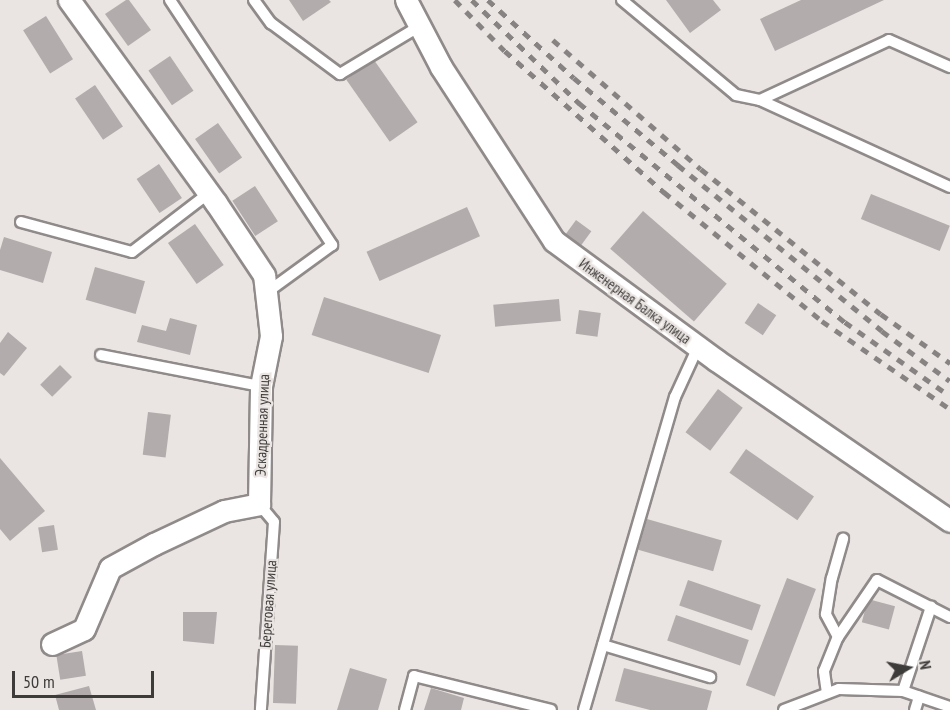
<!DOCTYPE html>
<meta charset="utf-8">
<style>
body{margin:0}
#map{position:relative;width:950px;height:710px;overflow:hidden;background:#eae5e3;font-family:"PT Sans Narrow",sans-serif}
div>[style]{position:absolute}
[style*='--x']{left:calc(var(--x)*1px);top:calc(var(--y)*1px);width:calc(var(--w)*1px);rotate:calc(var(--a)*1deg)}
.building>*{inset:0;background:#b2adac;transform-origin:0 0}
.roads{filter:drop-shadow(2px 0 #908b8a) drop-shadow(-2px 0 #908b8a) drop-shadow(0 2px #908b8a) drop-shadow(0 -2px #908b8a)}
.lane>*{height:10px;margin:-5px;padding:0 5px;transform-origin:5px;border-radius:5px;background:#fff}
.street>*{height:21px;margin:-10.5px;padding:0 10.5px;transform-origin:10.5px;border-radius:10.5px;background:#fff}
.rail>*{height:4.5px;margin-top:-2.25px;transform-origin:0;background:repeating-linear-gradient(90deg,#878382 0 8px,transparent 0 16px)}
span{translate:-50% -50%;white-space:nowrap;text-align:center;line-height:1.15;-webkit-text-stroke:4.5px #eae5e3;paint-order:stroke}
.street-label{font-size:15px;color:#3e3c3b}
.north{position:absolute;left:878px;top:638px;width:60px;height:60px;-webkit-text-stroke:4px #eae5e3;paint-order:stroke;rotate:80deg;font-size:16px;font-weight:700;line-height:24px;text-align:center;color:#3e3c3b}
.north::after{content:'';display:block;margin:auto;width:21px;height:27px;background:#3e3c3b;clip-path:polygon(50% 0,100% 100%,50% 72%,0 100%)}
.scale{position:absolute;left:12px;top:671px;width:142px;height:27px;box-sizing:border-box;border:3px solid #3e3c3b;border-top:0;padding-left:8px;font-size:18px;line-height:21px;white-space:nowrap;color:#3e3c3b;-webkit-text-stroke:4px #eae5e3;paint-order:stroke}
</style>
<div id="map">
<div class="building">
<div style="clip-path:polygon(126px 0,129px 0,151px 30px,128px 46px,105px 14px)"></div>
<div style="clip-path:polygon(289px 0,329px 0,331px 2px,303px 21px)"></div>
<div style="clip-path:polygon(666px 0,713px 0,721px 10px,690px 33px)"></div>
<div style="clip-path:polygon(801px 0,884px 0,775px 51px,760px 19px)"></div>
<div style="left:46px;top:16px;width:51px;height:27px;rotate:58deg"></div>
<div style="left:170px;top:56px;width:42px;height:26px;rotate:56deg"></div>
<div style="left:374px;top:60px;width:76px;height:34px;rotate:55deg"></div>
<div style="left:95px;top:85px;width:50px;height:24px;rotate:56deg"></div>
<div style="left:218px;top:123px;width:42px;height:28px;rotate:55deg"></div>
<div style="left:159px;top:164px;width:41px;height:27px;rotate:56deg"></div>
<div style="left:255px;top:186px;width:42px;height:27px;rotate:57deg"></div>
<div style="left:871px;top:194px;width:85px;height:27px;rotate:22deg"></div>
<div style="left:467px;top:207px;width:32px;height:110px;rotate:66deg"></div>
<div style="left:643px;top:211px;width:111px;height:50px;rotate:41deg"></div>
<div style="left:576px;top:220px;width:19px;height:18px;rotate:36deg"></div>
<div style="left:195px;top:224px;width:50px;height:33px;rotate:55deg"></div>
<div style="clip-path:polygon(4px 237px,52px 252px,43px 283px,0 270px,0 250px)"></div>
<div style="left:95px;top:267px;width:52px;height:34px;rotate:16deg"></div>
<div style="left:324px;top:297px;width:123px;height:40px;rotate:18deg"></div>
<div style="left:559px;top:299px;width:22px;height:66px;rotate:85deg"></div>
<div style="left:758px;top:303px;width:22px;height:24px;rotate:34deg"></div>
<div style="left:579px;top:310px;width:22px;height:24px;rotate:8deg"></div>
<div style="clip-path:polygon(170px 318px,197px 325px,190px 355px,137px 342px,142px 325px,166px 331px)"></div>
<div style="clip-path:polygon(8px 332px,27px 348px,4px 376px,0 373px,0 343px)"></div>
<div style="left:60px;top:365px;width:17px;height:28px;rotate:45deg"></div>
<div style="left:718px;top:389px;width:31px;height:54px;rotate:37deg"></div>
<div style="left:148px;top:412px;width:23px;height:43px;rotate:7deg"></div>
<div style="left:746px;top:449px;width:83px;height:29px;rotate:35deg"></div>
<div style="clip-path:polygon(0 458px,45px 511px,10px 541px,0 529px)"></div>
<div style="left:647px;top:519px;width:78px;height:32px;rotate:16deg"></div>
<div style="left:54px;top:525px;width:25px;height:16px;rotate:81deg"></div>
<div style="left:787px;top:578px;width:31px;height:115px;rotate:21deg"></div>
<div style="left:688px;top:580px;width:77px;height:27px;rotate:19deg"></div>
<div style="left:868px;top:599px;width:28px;height:24px;rotate:15deg"></div>
<div style="clip-path:polygon(183px 612px,217px 612px,214px 644px,183px 641px)"></div>
<div style="left:676px;top:615px;width:77px;height:27px;rotate:19deg"></div>
<div style="left:275px;top:645px;width:23px;height:58px;rotate:2deg"></div>
<div style="left:82px;top:651px;width:25px;height:26px;rotate:81deg"></div>
<div style="clip-path:polygon(350px 668px,387px 679px,378px 710px,337px 710px)"></div>
<div style="clip-path:polygon(624px 668px,712px 691px,707px 710px,650px 710px,615px 701px)"></div>
<div style="clip-path:polygon(89px 686px,96px 710px,59px 710px,55px 695px)"></div>
<div style="clip-path:polygon(431px 688px,464px 698px,461px 710px,424px 710px)"></div>
</div>
<div class="roads">
<div class="lane">
<div style="--x:170;--y:0;--w:294;--a:56.5"></div>
<div style="--x:332;--y:245;--w:82;--a:144"></div>
<div style="--x:254;--y:0;--w:29;--a:54"></div>
<div style="--x:271;--y:23;--w:86;--a:36.5"></div>
<div style="--x:340;--y:74;--w:93;--a:-31"></div>
<div style="--x:622;--y:0;--w:148;--a:39.8"></div>
<div style="--x:736;--y:95;--w:25;--a:12"></div>
<div style="--x:760;--y:100;--w:142;--a:-24.9"></div>
<div style="--x:889;--y:40;--w:67;--a:23.9"></div>
<div style="--x:760;--y:100;--w:209;--a:24.6"></div>
<div style="--x:21;--y:222;--w:115;--a:15.1"></div>
<div style="--x:132;--y:252;--w:97;--a:-37.5"></div>
<div style="--x:101;--y:355;--w:163;--a:11"></div>
<div style="--x:259;--y:504;--w:23;--a:50"></div>
<div style="--x:274;--y:522;--w:188;--a:94"></div>
<div style="--x:838;--y:637;--w:26;--a:-118"></div>
<div style="--x:826;--y:614;--w:36;--a:-81"></div>
<div style="--x:832;--y:578;--w:41;--a:-74.2"></div>
<div style="--x:603;--y:645;--w:112;--a:16.7"></div>
<div style="--x:903;--y:691;--w:89;--a:-71.6"></div>
<div style="--x:827;--y:693;--w:22;--a:-98"></div>
<div style="--x:824;--y:671;--w:37;--a:-68"></div>
<div style="--x:838;--y:637;--w:69;--a:-55.6"></div>
<div style="--x:877;--y:580;--w:82;--a:26.9"></div>
<div style="--x:405;--y:710;--w:35;--a:-75"></div>
<div style="--x:414;--y:676;--w:141;--a:13.9"></div>
<div style="--x:584;--y:710;--w:326;--a:-73.8"></div>
<div style="--x:675;--y:397;--w:55;--a:-65.3"></div>
<div style="--x:784;--y:710;--w:59;--a:-20.9"></div>
<div style="--x:839;--y:689;--w:64;--a:1.8"></div>
<div style="--x:903;--y:691;--w:50;--a:18.8"></div>
<div style="--x:915;--y:710;--w:14;--a:-73"></div>
</div>
<div class="street">
<div style="--x:406;--y:0;--w:76;--a:62.4"></div>
<div style="--x:441;--y:67;--w:207;--a:57"></div>
<div style="--x:554;--y:241;--w:201;--a:36.3"></div>
<div style="--x:716;--y:360;--w:284;--a:34.5"></div>
<div style="--x:52;--y:644;--w:35;--a:-25"></div>
<div style="--x:84;--y:629;--w:66;--a:-66.9"></div>
<div style="--x:110;--y:568;--w:50;--a:-28.6"></div>
<div style="--x:154;--y:544;--w:77;--a:-25.2"></div>
<div style="--x:224;--y:511;--w:36;--a:-11"></div>
<div style="--x:259;--y:504;--w:118;--a:-89"></div>
<div style="--x:261;--y:386;--w:51;--a:-78.7"></div>
<div style="--x:271;--y:336;--w:61;--a:-96.5"></div>
<div style="--x:264;--y:275;--w:87;--a:-123.7"></div>
<div style="--x:216;--y:203;--w:251;--a:-125.9"></div>
</div>
</div>
<div class="rail">
<div style="--x:455;--y:0;--w:71;--a:45.6"></div>
<div style="--x:505;--y:51;--w:213;--a:41.6"></div>
<div style="--x:664;--y:192;--w:204;--a:39.2"></div>
<div style="--x:822;--y:321;--w:155;--a:34.5"></div>
<div style="--x:472;--y:0;--w:149;--a:43.9"></div>
<div style="--x:579;--y:103;--w:345;--a:39.5"></div>
<div style="--x:845;--y:322;--w:128;--a:35.2"></div>
<div style="--x:488;--y:0;--w:116;--a:42.2"></div>
<div style="--x:574;--y:78;--w:136;--a:39.9"></div>
<div style="--x:678;--y:165;--w:263;--a:39.1"></div>
<div style="--x:882;--y:331;--w:84;--a:36.3"></div>
<div style="--x:553;--y:40;--w:196;--a:41.1"></div>
<div style="--x:701;--y:169;--w:231;--a:38.9"></div>
<div style="--x:881;--y:314;--w:85;--a:35.4"></div>
</div>
<div class="street-label">
<span style="left:635px;top:301px;rotate:36deg">Инженерная Балка улица</span>
<span style="left:262px;top:425px;rotate:-88deg">Эскадренная улица</span>
<span style="left:268px;top:604px;rotate:-86deg">Береговая улица</span>
</div>
<div class="north">N</div>
<div class="scale">50 m</div>
</div>
